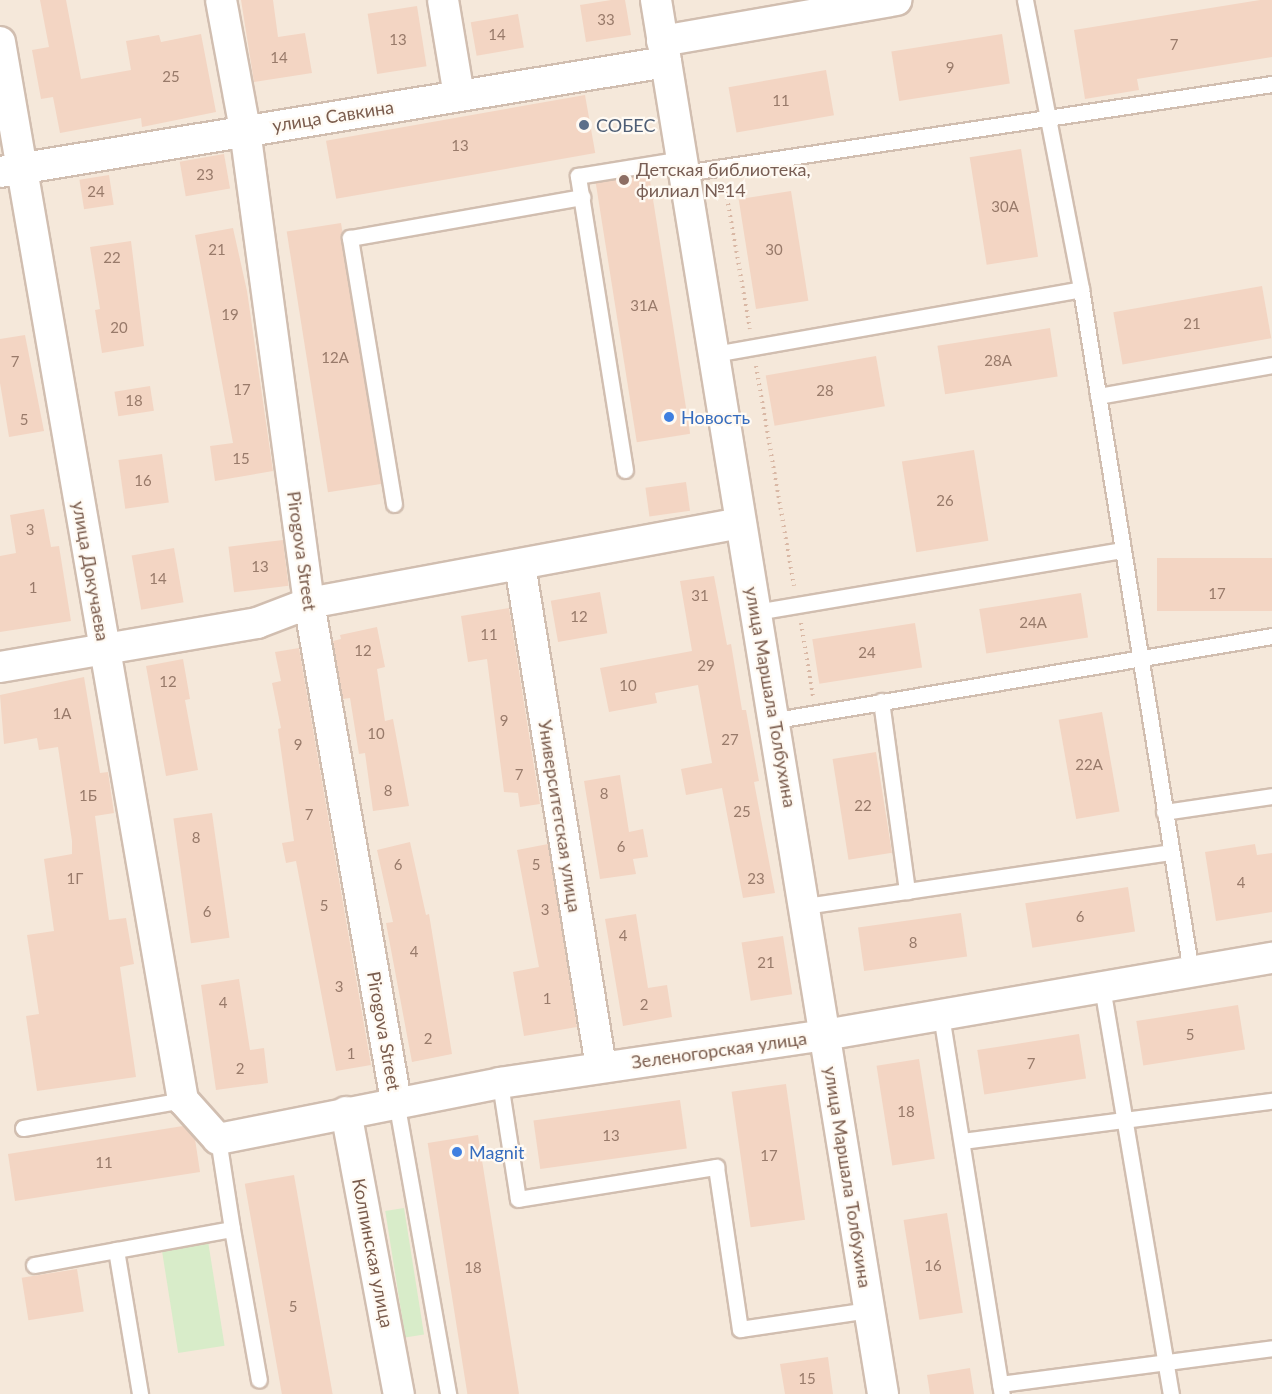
<!DOCTYPE html>
<meta charset="utf-8">
<style>
body{margin:0}
#map{position:relative;width:1272px;height:1394px;overflow:hidden;background:#fdf6ec;font-family:Lato,sans-serif}
div>[style]{position:absolute}
[style*='--x']{left:calc(var(--x)*1px);top:calc(var(--y)*1px);width:calc(var(--w)*1px);rotate:calc(var(--a)*1deg)}
.residential>*{inset:0;background:#f5e8da;transform-origin:0 0}
.green>*{inset:0;background:#d8ecc9;transform-origin:0 0}
.building>*{inset:0;background:#f3d5c3;transform-origin:0 0}
.path>*{height:4px;margin-top:-2px;transform-origin:0;background:repeating-linear-gradient(90deg,#d9b8a5 0 1.5px,transparent 0 6px)}
.roads{filter:drop-shadow(2px 0 #d1beb0) drop-shadow(-2px 0 #d1beb0) drop-shadow(0 2px #d1beb0) drop-shadow(0 -2px #d1beb0)}
.service>*{height:15px;margin:-7.5px;padding:0 7.5px;transform-origin:7.5px;border-radius:7.5px;background:#fff}
.minor>*{height:30px;margin:-15px;padding:0 15px;transform-origin:15px;border-radius:15px;background:#fff}
.dots>*{width:16px;height:16px;translate:-50% -50%;box-sizing:border-box;border:3px solid #fffaf3;border-radius:50%}
span{translate:-50% -50%;white-space:nowrap;text-align:center;line-height:1.15;-webkit-text-stroke:4.5px #fffaf3;paint-order:stroke}
.number-label{font-size:15px;color:#987a6a}
.number-label span{-webkit-text-stroke-width:0}
.street-label{font-size:18px;color:#7a5c4d}
.service-label{font-size:18px;color:#4e5e75}
.left{translate:0 -50%;text-align:left}
.education-label{font-size:18px;color:#785e54}
.shop-label{font-size:18px;color:#366cbe}
</style>
<div id="map">
<div class="residential">
<div style="left:0;top:0;width:1272px;height:1394px"></div>
</div>
<div class="green">
<div style="left:404px;top:1208px;width:128px;height:19px;rotate:81deg"></div>
<div style="left:208px;top:1241px;width:106px;height:47px;rotate:81deg"></div>
</div>
<div class="building">
<div style="clip-path:polygon(40px 0,66px 0,81px 79px,131px 70px,126px 41px,159px 35px,161px 42px,201px 34px,216px 112px,142px 127px,141px 118px,60px 133px,53px 97px,41px 99px,32px 50px,49px 47px)"></div>
<div style="clip-path:polygon(241px 0,273px 0,278px 37px,305px 33px,312px 73px,254px 82px)"></div>
<div style="clip-path:polygon(611px 0,625px 0,631px 35px,586px 42px,580px 5px)"></div>
<div style="clip-path:polygon(1260px 0,1272px 0,1272px 57px,1137px 79px,1139px 90px,1085px 99px,1074px 30px)"></div>
<div style="left:417px;top:6px;width:61px;height:50px;rotate:81deg"></div>
<div style="left:518px;top:14px;width:34px;height:48px;rotate:80deg"></div>
<div style="left:1002px;top:34px;width:50px;height:112px;rotate:81deg"></div>
<div style="left:826px;top:70px;width:46px;height:99px;rotate:80deg"></div>
<div style="left:585px;top:95px;width:59px;height:263px;rotate:80deg"></div>
<div style="left:1021px;top:149px;width:109px;height:52px;rotate:81deg"></div>
<div style="left:224px;top:154px;width:35px;height:45px;rotate:80deg"></div>
<div style="left:649px;top:174px;width:263px;height:54px;rotate:81deg"></div>
<div style="left:109px;top:175px;width:30px;height:30px;rotate:81deg"></div>
<div style="left:791px;top:191px;width:111px;height:53px;rotate:81deg"></div>
<div style="left:341px;top:223px;width:264px;height:55px;rotate:81deg"></div>
<div style="clip-path:polygon(233px 228px,247px 291px,273px 471px,215px 481px,210px 446px,233px 443px,195px 235px)"></div>
<div style="clip-path:polygon(131px 241px,144px 346px,102px 353px,95px 310px,100px 309px,90px 247px)"></div>
<div style="left:1262px;top:286px;width:53px;height:151px;rotate:80deg"></div>
<div style="left:1050px;top:328px;width:49px;height:114px;rotate:81deg"></div>
<div style="clip-path:polygon(25px 335px,44px 431px,9px 437px,0 383px,0 339px)"></div>
<div style="left:876px;top:356px;width:51px;height:112px;rotate:80deg"></div>
<div style="left:150px;top:386px;width:25px;height:36px;rotate:81deg"></div>
<div style="left:974px;top:450px;width:92px;height:73px;rotate:81deg"></div>
<div style="left:162px;top:454px;width:49px;height:44px;rotate:82deg"></div>
<div style="left:686px;top:482px;width:29px;height:41px;rotate:82deg"></div>
<div style="clip-path:polygon(44px 509px,51px 547px,59px 546px,71px 621px,0 632px,0 556px,16px 553px,10px 515px)"></div>
<div style="left:283px;top:540px;width:46px;height:55px;rotate:83deg"></div>
<div style="left:174px;top:548px;width:55px;height:43px;rotate:80deg"></div>
<div style="left:1272px;top:558px;width:53px;height:115px;rotate:90deg"></div>
<div style="clip-path:polygon(714px 576px,727px 645px,731px 644px,742px 710px,746px 710px,759px 781px,754px 782px,775px 893px,743px 898px,722px 788px,686px 795px,681px 769px,712px 763px,698px 685px,655px 693px,657px 703px,609px 712px,600px 668px,692px 651px,680px 581px)"></div>
<div style="left:600px;top:592px;width:42px;height:50px;rotate:80deg"></div>
<div style="left:1081px;top:593px;width:45px;height:103px;rotate:81deg"></div>
<div style="clip-path:polygon(509px 608px,540px 804px,520px 807px,518px 793px,504px 792px,487px 659px,468px 662px,461px 616px)"></div>
<div style="left:915px;top:623px;width:45px;height:104px;rotate:81deg"></div>
<div style="clip-path:polygon(377px 627px,385px 667px,377px 669px,385px 721px,393px 719px,409px 806px,373px 811px,365px 753px,359px 754px,350px 698px,343px 699px,333px 641px,341px 639px,340px 635px)"></div>
<div style="clip-path:polygon(299px 648px,371px 1065px,336px 1071px,296px 861px,286px 863px,282px 843px,294px 841px,278px 729px,281px 728px,272px 683px,281px 681px,275px 652px)"></div>
<div style="clip-path:polygon(183px 659px,190px 699px,185px 700px,198px 770px,166px 776px,146px 666px)"></div>
<div style="clip-path:polygon(84px 677px,100px 773px,108px 772px,114px 813px,95px 816px,109px 920px,126px 918px,134px 964px,120px 967px,136px 1077px,37px 1091px,26px 1016px,39px 1014px,27px 935px,54px 931px,44px 859px,72px 854px,72px 841px,58px 747px,39px 750px,37px 738px,4px 744px,0 695px)"></div>
<div style="left:1102px;top:712px;width:101px;height:44px;rotate:80deg"></div>
<div style="left:876px;top:752px;width:102px;height:44px;rotate:81deg"></div>
<div style="clip-path:polygon(620px 775px,629px 832px,643px 829px,648px 857px,633px 859px,636px 874px,600px 879px,584px 781px)"></div>
<div style="left:212px;top:813px;width:126px;height:39px;rotate:82deg"></div>
<div style="clip-path:polygon(410px 842px,426px 915px,429px 914px,452px 1054px,412px 1062px,386px 923px,393px 922px,377px 850px)"></div>
<div style="clip-path:polygon(548px 844px,577px 1027px,524px 1036px,513px 972px,539px 967px,517px 850px)"></div>
<div style="clip-path:polygon(1255px 844px,1257px 855px,1272px 853px,1272px 912px,1216px 921px,1205px 852px)"></div>
<div style="left:1128px;top:887px;width:45px;height:104px;rotate:81deg"></div>
<div style="left:961px;top:913px;width:44px;height:104px;rotate:82deg"></div>
<div style="clip-path:polygon(636px 914px,648px 988px,667px 985px,672px 1017px,623px 1026px,605px 919px)"></div>
<div style="left:783px;top:936px;width:59px;height:42px;rotate:81deg"></div>
<div style="clip-path:polygon(239px 979px,250px 1050px,264px 1048px,268px 1083px,216px 1090px,201px 985px)"></div>
<div style="left:1238px;top:1005px;width:45px;height:103px;rotate:81deg"></div>
<div style="left:1079px;top:1034px;width:45px;height:103px;rotate:81deg"></div>
<div style="left:919px;top:1059px;width:101px;height:43px;rotate:81deg"></div>
<div style="left:786px;top:1084px;width:137px;height:55px;rotate:82deg"></div>
<div style="left:680px;top:1100px;width:49px;height:148px;rotate:82deg"></div>
<div style="clip-path:polygon(183px 1126px,195px 1139px,200px 1172px,15px 1201px,8px 1154px)"></div>
<div style="left:478px;top:1135px;width:262px;height:51px;rotate:81deg"></div>
<div style="left:294px;top:1175px;width:223px;height:50px;rotate:80deg"></div>
<div style="left:947px;top:1213px;width:101px;height:44px;rotate:81deg"></div>
<div style="left:77px;top:1269px;width:43px;height:56px;rotate:81deg"></div>
<div style="clip-path:polygon(828px 1357px,833px 1394px,785px 1394px,780px 1364px)"></div>
<div style="clip-path:polygon(970px 1368px,974px 1394px,930px 1394px,927px 1375px)"></div>
</div>
<div class="path">
<div style="--x:725;--y:186;--w:145;--a:80.1"></div>
<div style="--x:756;--y:366;--w:223;--a:80.2"></div>
<div style="--x:801;--y:623;--w:74;--a:80.7"></div>
</div>
<div class="roads">
<div class="service">
<div style="--x:1025;--y:0;--w:294;--a:79"></div>
<div style="--x:1081;--y:289;--w:692;--a:80.85"></div>
<div style="--x:684;--y:173;--w:595;--a:-8.61"></div>
<div style="--x:714;--y:354;--w:373;--a:-10"></div>
<div style="--x:1098;--y:396;--w:177;--a:-10.1"></div>
<div style="--x:625;--y:470;--w:298;--a:-99.1"></div>
<div style="--x:578;--y:176;--w:105;--a:-9.3"></div>
<div style="--x:394;--y:504;--w:270;--a:-99.4"></div>
<div style="--x:350;--y:238;--w:236;--a:-10"></div>
<div style="--x:756;--y:612;--w:372;--a:-9.6"></div>
<div style="--x:881;--y:701;--w:192;--a:82.2"></div>
<div style="--x:776;--y:720;--w:503;--a:-9.61"></div>
<div style="--x:1164;--y:812;--w:109;--a:-8.4"></div>
<div style="--x:805;--y:906;--w:370;--a:-8.4"></div>
<div style="--x:1102;--y:987;--w:413;--a:80.4"></div>
<div style="--x:941;--y:1015;--w:384;--a:80.9"></div>
<div style="--x:500;--y:1083;--w:117;--a:81.2"></div>
<div style="--x:518;--y:1199;--w:201;--a:-9.2"></div>
<div style="--x:716;--y:1167;--w:164;--a:81.6"></div>
<div style="--x:740;--y:1329;--w:130;--a:-8.4"></div>
<div style="--x:396;--y:1101;--w:298;--a:79.9"></div>
<div style="--x:23;--y:1128;--w:162;--a:-9.9"></div>
<div style="--x:962;--y:1141;--w:313;--a:-7.4"></div>
<div style="--x:232;--y:1229;--w:153;--a:79.9"></div>
<div style="--x:116;--y:1250;--w:146;--a:80.5"></div>
<div style="--x:34;--y:1265;--w:201;--a:-10.3"></div>
<div style="--x:232;--y:1229;--w:91;--a:-98.8"></div>
<div style="--x:1000;--y:1384;--w:274;--a:-7.5"></div>
</div>
<div class="minor">
<div style="--x:221;--y:0;--w:132;--a:79.5"></div>
<div style="--x:245;--y:130;--w:477;--a:82.3"></div>
<div style="--x:309;--y:603;--w:506;--a:80.09"></div>
<div style="--x:443;--y:0;--w:97;--a:80.5"></div>
<div style="--x:656;--y:0;--w:1412;--a:80.75"></div>
<div style="--x:662;--y:41;--w:238;--a:-9.9"></div>
<div style="--x:0;--y:42;--w:1074;--a:80.19"></div>
<div style="--x:183;--y:1100;--w:52;--a:48.1"></div>
<div style="--x:218;--y:1139;--w:288;--a:-11.2"></div>
<div style="--x:500;--y:1083;--w:329;--a:-8.4"></div>
<div style="--x:825;--y:1035;--w:454;--a:-9.8"></div>
<div style="--x:0;--y:172;--w:675;--a:-9.38"></div>
<div style="--x:520;--y:565;--w:508;--a:80.83"></div>
<div style="--x:0;--y:667;--w:261;--a:-9.7"></div>
<div style="--x:257;--y:623;--w:56;--a:-21"></div>
<div style="--x:309;--y:603;--w:439;--a:-10.5"></div>
<div style="--x:346;--y:1112;--w:287;--a:79.4"></div>
</div>
</div>
<div class="dots">
<div style="left:584px;top:125px;background:#5c6f8a"></div>
<div style="left:624px;top:180px;background:#8d6e63"></div>
<div style="left:669px;top:417px;background:#3f7fe0"></div>
<div style="left:457px;top:1152px;background:#3f7fe0"></div>
</div>
<div class="number-label">
<span style="left:606px;top:20px">33</span>
<span style="left:497px;top:35px">14</span>
<span style="left:398px;top:40px">13</span>
<span style="left:1174px;top:45px">7</span>
<span style="left:279px;top:58px">14</span>
<span style="left:950px;top:68px">9</span>
<span style="left:171px;top:77px">25</span>
<span style="left:781px;top:101px">11</span>
<span style="left:460px;top:146px">13</span>
<span style="left:205px;top:175px">23</span>
<span style="left:96px;top:192px">24</span>
<span style="left:1005px;top:207px">30А</span>
<span style="left:217px;top:250px">21</span>
<span style="left:774px;top:250px">30</span>
<span style="left:112px;top:258px">22</span>
<span style="left:644px;top:306px">31А</span>
<span style="left:230px;top:315px">19</span>
<span style="left:1192px;top:324px">21</span>
<span style="left:119px;top:328px">20</span>
<span style="left:335px;top:358px">12А</span>
<span style="left:998px;top:361px">28А</span>
<span style="left:15px;top:362px">7</span>
<span style="left:242px;top:390px">17</span>
<span style="left:825px;top:391px">28</span>
<span style="left:134px;top:401px">18</span>
<span style="left:24px;top:420px">5</span>
<span style="left:241px;top:459px">15</span>
<span style="left:143px;top:481px">16</span>
<span style="left:945px;top:501px">26</span>
<span style="left:30px;top:530px">3</span>
<span style="left:260px;top:567px">13</span>
<span style="left:158px;top:579px">14</span>
<span style="left:33px;top:588px">1</span>
<span style="left:1217px;top:594px">17</span>
<span style="left:700px;top:596px">31</span>
<span style="left:579px;top:617px">12</span>
<span style="left:1033px;top:623px">24А</span>
<span style="left:489px;top:635px">11</span>
<span style="left:363px;top:651px">12</span>
<span style="left:867px;top:653px">24</span>
<span style="left:706px;top:666px">29</span>
<span style="left:168px;top:682px">12</span>
<span style="left:628px;top:686px">10</span>
<span style="left:62px;top:714px">1А</span>
<span style="left:504px;top:721px">9</span>
<span style="left:376px;top:734px">10</span>
<span style="left:730px;top:740px">27</span>
<span style="left:298px;top:745px">9</span>
<span style="left:1089px;top:765px">22А</span>
<span style="left:519px;top:775px">7</span>
<span style="left:388px;top:791px">8</span>
<span style="left:604px;top:794px">8</span>
<span style="left:88px;top:796px">1Б</span>
<span style="left:863px;top:806px">22</span>
<span style="left:742px;top:812px">25</span>
<span style="left:309px;top:815px">7</span>
<span style="left:196px;top:838px">8</span>
<span style="left:621px;top:847px">6</span>
<span style="left:398px;top:865px">6</span>
<span style="left:536px;top:865px">5</span>
<span style="left:75px;top:879px">1Г</span>
<span style="left:756px;top:879px">23</span>
<span style="left:1241px;top:883px">4</span>
<span style="left:324px;top:906px">5</span>
<span style="left:545px;top:910px">3</span>
<span style="left:207px;top:912px">6</span>
<span style="left:1080px;top:917px">6</span>
<span style="left:623px;top:936px">4</span>
<span style="left:913px;top:943px">8</span>
<span style="left:414px;top:952px">4</span>
<span style="left:766px;top:963px">21</span>
<span style="left:339px;top:987px">3</span>
<span style="left:547px;top:999px">1</span>
<span style="left:223px;top:1003px">4</span>
<span style="left:644px;top:1005px">2</span>
<span style="left:1190px;top:1035px">5</span>
<span style="left:428px;top:1039px">2</span>
<span style="left:351px;top:1054px">1</span>
<span style="left:1031px;top:1064px">7</span>
<span style="left:240px;top:1069px">2</span>
<span style="left:906px;top:1112px">18</span>
<span style="left:611px;top:1136px">13</span>
<span style="left:769px;top:1156px">17</span>
<span style="left:104px;top:1163px">11</span>
<span style="left:933px;top:1266px">16</span>
<span style="left:473px;top:1268px">18</span>
<span style="left:293px;top:1307px">5</span>
<span style="left:807px;top:1379px">15</span>
</div>
<div class="street-label">
<span style="left:333px;top:116px;rotate:-9deg">улица Савкина</span>
<span style="left:302px;top:551px;rotate:82deg">Pirogova Street</span>
<span style="left:91px;top:571px;rotate:80deg">улица Докучаева</span>
<span style="left:771px;top:697px;rotate:80deg">улица Маршала Толбухина</span>
<span style="left:560px;top:816px;rotate:81deg">Университетская улица</span>
<span style="left:384px;top:1031px;rotate:80deg">Pirogova Street</span>
<span style="left:719px;top:1050px;rotate:-8deg">Зеленогорская улица</span>
<span style="left:848px;top:1177px;rotate:81deg">улица Маршала Толбухина</span>
<span style="left:373px;top:1253px;rotate:79deg">Колпинская улица</span>
</div>
<div class="service-label">
<span class="left" style="left:596px;top:125px">СОБЕС</span>
</div>
<div class="education-label">
<span class="left" style="left:636px;top:180px">Детская библиотека,<br>филиал №14</span>
</div>
<div class="shop-label">
<span class="left" style="left:681px;top:417px">Новость</span>
<span class="left" style="left:469px;top:1152px">Magnit</span>
</div>
</div>
